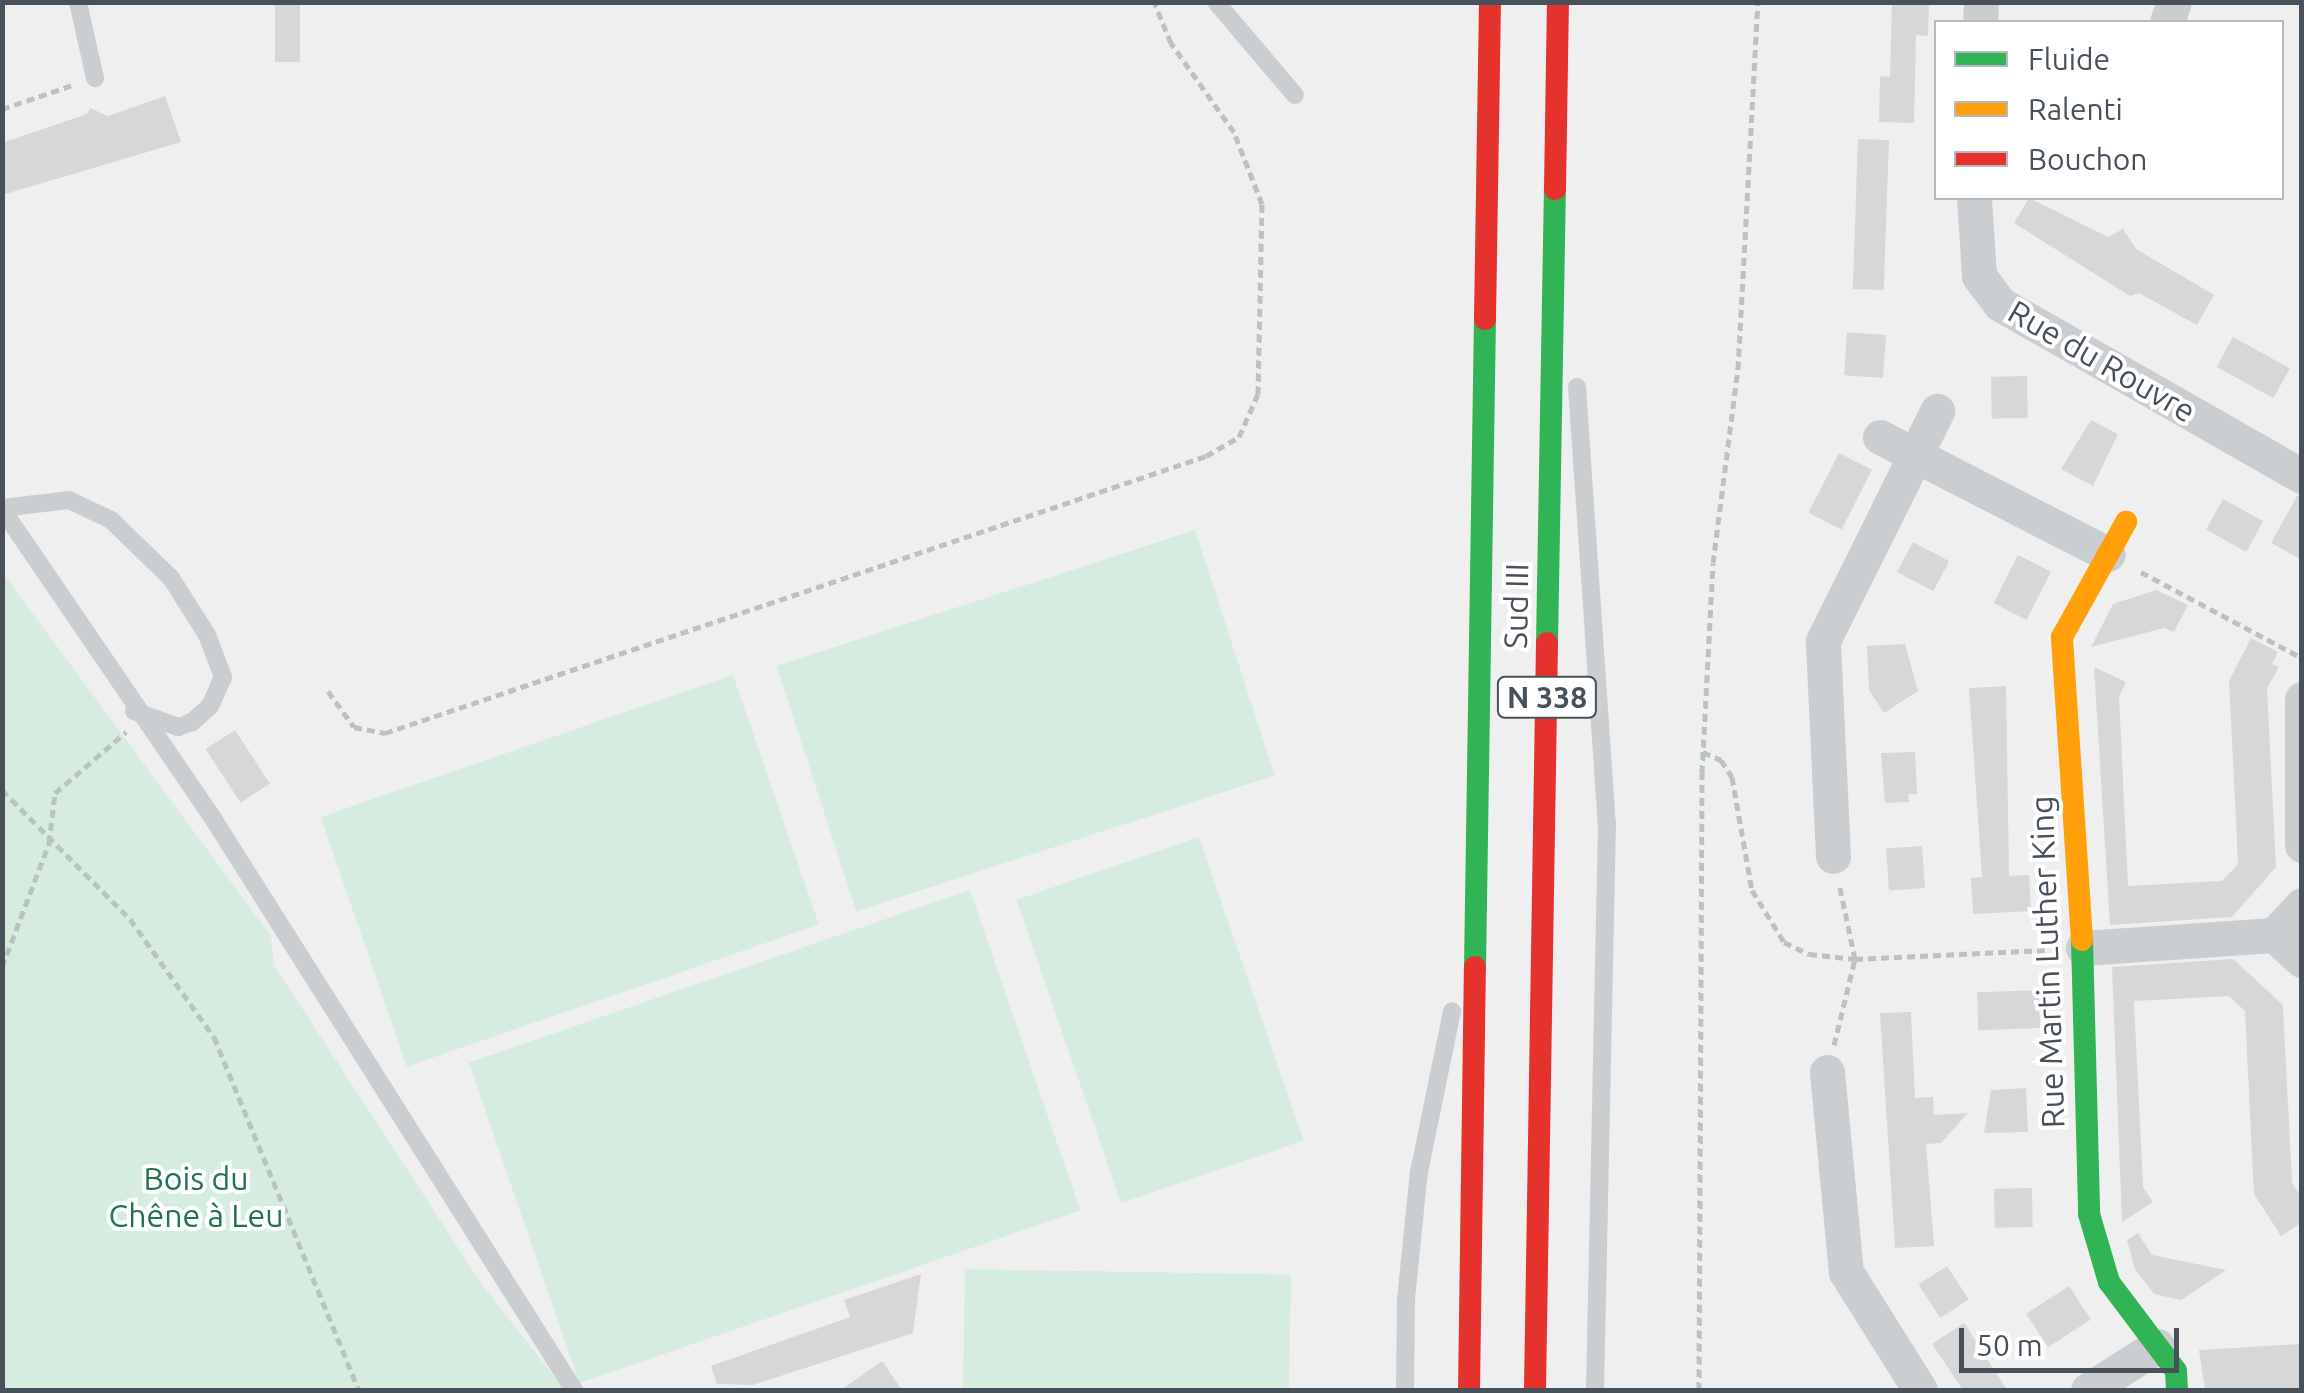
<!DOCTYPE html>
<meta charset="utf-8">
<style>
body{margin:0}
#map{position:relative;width:2304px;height:1393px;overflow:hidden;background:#f0efef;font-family:Ubuntu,sans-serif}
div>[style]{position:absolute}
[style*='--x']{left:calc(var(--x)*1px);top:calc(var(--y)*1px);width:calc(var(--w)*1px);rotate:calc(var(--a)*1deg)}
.green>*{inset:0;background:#d6ece0;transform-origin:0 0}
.building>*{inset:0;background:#d7d7d9;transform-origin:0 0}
.path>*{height:5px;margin-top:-2.5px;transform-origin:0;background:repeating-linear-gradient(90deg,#bac3c0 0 8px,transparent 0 13px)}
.lane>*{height:18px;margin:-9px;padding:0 9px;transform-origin:9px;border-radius:9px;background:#cbced0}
.street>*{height:35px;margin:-17.5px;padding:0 17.5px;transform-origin:17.5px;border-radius:17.5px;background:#cbced0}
.fast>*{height:22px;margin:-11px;padding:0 11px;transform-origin:11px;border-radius:11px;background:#30b455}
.slow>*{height:22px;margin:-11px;padding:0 11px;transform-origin:11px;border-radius:11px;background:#ff9f0a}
.jam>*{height:22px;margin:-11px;padding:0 11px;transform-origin:11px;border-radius:11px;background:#e5322d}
span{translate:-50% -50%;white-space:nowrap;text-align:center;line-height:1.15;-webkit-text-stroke:8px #fff;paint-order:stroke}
.shield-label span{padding:2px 8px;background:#fff;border:2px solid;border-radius:8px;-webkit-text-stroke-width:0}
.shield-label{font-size:30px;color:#48505a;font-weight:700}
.street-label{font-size:32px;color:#48505a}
.park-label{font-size:32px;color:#20734f}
.frame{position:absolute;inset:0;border:5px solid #48505a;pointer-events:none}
.legend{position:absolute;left:1934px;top:20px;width:350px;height:180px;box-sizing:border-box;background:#fff;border:2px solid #b6b9bd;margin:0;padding:12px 18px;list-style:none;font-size:30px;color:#48505a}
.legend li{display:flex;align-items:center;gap:20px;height:50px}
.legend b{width:50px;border:2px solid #b6b9bd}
.scale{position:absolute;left:1959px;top:1328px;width:220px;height:45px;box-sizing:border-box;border:5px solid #48505a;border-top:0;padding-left:12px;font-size:30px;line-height:35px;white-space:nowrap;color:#48505a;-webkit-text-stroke:8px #fff;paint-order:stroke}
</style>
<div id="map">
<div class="green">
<div style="left:1195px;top:530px;width:258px;height:440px;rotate:72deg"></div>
<div style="clip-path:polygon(2px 572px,271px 936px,274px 965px,483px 1286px,565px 1390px,3px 1390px)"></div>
<div style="left:733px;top:675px;width:264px;height:436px;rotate:71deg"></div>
<div style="left:1199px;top:837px;width:321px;height:193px;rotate:71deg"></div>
<div style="left:970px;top:890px;width:339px;height:530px;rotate:71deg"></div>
<div style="left:965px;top:1269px;width:326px;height:121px;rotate:1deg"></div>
</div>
<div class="building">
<div style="left:275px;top:2px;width:25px;height:60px"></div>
<div style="clip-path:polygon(1892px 2px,1929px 2px,1928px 36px,1916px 35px,1914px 123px,1879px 122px,1880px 76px,1890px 77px)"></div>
<div style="clip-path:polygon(165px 96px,181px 142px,2px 195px,2px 143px,87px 114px,90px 108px,108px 116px)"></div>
<div style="left:1858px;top:139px;width:31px;height:150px;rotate:2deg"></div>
<div style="clip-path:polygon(2029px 198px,2108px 237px,2123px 229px,2136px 249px,2214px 295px,2197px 325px,2139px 293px,2130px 296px,2014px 223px)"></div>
<div style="left:1886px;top:335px;width:43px;height:39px;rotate:94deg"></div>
<div style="left:2233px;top:337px;width:65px;height:34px;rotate:29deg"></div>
<div style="left:2027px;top:376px;width:42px;height:36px;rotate:89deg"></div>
<div style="clip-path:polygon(2091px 420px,2118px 434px,2093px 486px,2061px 469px)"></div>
<div style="left:1839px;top:453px;width:37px;height:67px;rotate:27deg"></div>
<div style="clip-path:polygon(2297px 496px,2302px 497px,2302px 560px,2271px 543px)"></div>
<div style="left:2223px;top:499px;width:46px;height:35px;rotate:29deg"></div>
<div style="left:1913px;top:542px;width:41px;height:34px;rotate:28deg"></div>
<div style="left:2018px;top:555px;width:37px;height:54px;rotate:27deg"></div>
<div style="clip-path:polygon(2156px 590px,2188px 605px,2174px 632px,2164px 628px,2091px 647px,2113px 604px)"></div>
<div style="clip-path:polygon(2251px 638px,2278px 652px,2272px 664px,2279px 667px,2267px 688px,2276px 867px,2232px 917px,2110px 925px,2094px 667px,2126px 682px,2119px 696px,2128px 886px,2222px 881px,2238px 864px,2229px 681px)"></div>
<div style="clip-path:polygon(1905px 644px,1918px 691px,1884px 713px,1869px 690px,1867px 646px)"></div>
<div style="clip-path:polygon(2006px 686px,2009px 876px,2029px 875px,2031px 911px,1973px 914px,1971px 878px,1982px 877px,1969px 688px)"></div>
<div style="left:235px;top:730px;width:64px;height:35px;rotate:57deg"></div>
<div style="clip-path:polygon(1915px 752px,1917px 794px,1908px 794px,1909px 802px,1885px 803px,1881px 753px)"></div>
<div style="left:1922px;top:846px;width:42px;height:36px;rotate:86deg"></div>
<div style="clip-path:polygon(2233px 959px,2283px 1005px,2292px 1183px,2302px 1198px,2302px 1222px,2281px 1236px,2254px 1194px,2245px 1011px,2229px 996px,2134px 1001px,2143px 1187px,2153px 1202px,2122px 1222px,2112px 967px)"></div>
<div style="left:2039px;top:990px;width:38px;height:62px;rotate:88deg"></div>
<div style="clip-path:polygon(1911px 1012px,1915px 1098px,1933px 1097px,1934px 1115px,1968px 1113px,1941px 1143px,1926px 1144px,1934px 1246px,1895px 1248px,1880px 1013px)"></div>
<div style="clip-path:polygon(2026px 1088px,2028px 1132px,1984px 1133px,1991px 1090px)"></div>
<div style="left:2032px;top:1188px;width:39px;height:38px;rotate:89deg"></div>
<div style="clip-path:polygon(2138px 1233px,2152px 1255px,2226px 1270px,2181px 1300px,2154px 1294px,2135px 1269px,2127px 1240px)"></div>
<div style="left:1947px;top:1266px;width:40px;height:34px;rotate:57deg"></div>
<div style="clip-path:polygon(921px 1274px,913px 1333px,753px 1385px,717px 1384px,711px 1366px,850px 1317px,844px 1300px)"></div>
<div style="left:2069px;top:1286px;width:40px;height:51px;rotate:57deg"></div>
<div style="clip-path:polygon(1964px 1323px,2007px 1390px,1963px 1390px,1932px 1344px)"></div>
<div style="clip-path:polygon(2302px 1344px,2302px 1390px,2205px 1390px,2199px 1350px)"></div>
<div style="clip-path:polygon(882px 1361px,902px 1390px,841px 1390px)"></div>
</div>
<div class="path">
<div style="--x:2;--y:109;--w:75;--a:-18.7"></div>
<div style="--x:2141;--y:572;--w:183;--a:28.1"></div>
<div style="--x:328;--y:691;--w:44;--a:54.2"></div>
<div style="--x:354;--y:727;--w:32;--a:11"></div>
<div style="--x:385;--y:733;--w:866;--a:-18.64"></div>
<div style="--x:1206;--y:456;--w:38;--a:-30"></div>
<div style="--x:1239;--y:437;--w:47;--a:-66.2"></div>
<div style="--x:1258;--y:394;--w:190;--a:-88.8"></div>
<div style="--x:1262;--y:204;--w:77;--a:-111.3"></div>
<div style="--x:1234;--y:132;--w:109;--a:-125.3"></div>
<div style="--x:1171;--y:43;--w:44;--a:-112.5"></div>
<div style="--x:1703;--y:752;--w:20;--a:24"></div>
<div style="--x:1721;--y:760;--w:20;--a:57"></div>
<div style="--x:1732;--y:777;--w:115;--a:80"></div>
<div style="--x:1752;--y:890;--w:61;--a:58.4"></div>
<div style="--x:1784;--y:942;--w:28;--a:26"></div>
<div style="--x:1809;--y:954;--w:46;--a:6.2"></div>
<div style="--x:1855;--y:959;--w:78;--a:-101.9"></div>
<div style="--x:2;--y:790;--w:182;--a:45.2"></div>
<div style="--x:130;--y:919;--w:145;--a:54.6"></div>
<div style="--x:214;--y:1037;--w:382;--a:67.7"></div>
<div style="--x:2;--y:967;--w:133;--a:-69.2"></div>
<div style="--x:49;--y:843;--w:50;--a:-83.2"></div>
<div style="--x:55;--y:793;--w:94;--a:-40.7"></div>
<div style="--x:1834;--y:1045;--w:89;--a:-76.3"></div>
<div style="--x:1855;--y:959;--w:190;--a:-2.7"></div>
<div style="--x:1699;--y:1390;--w:617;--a:-89.72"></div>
<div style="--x:1702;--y:773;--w:210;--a:-87"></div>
<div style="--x:1713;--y:563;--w:196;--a:-82.7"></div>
<div style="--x:1738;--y:369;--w:368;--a:-86.9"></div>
</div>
<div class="lane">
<div style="--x:78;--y:2;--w:78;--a:77.4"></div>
<div style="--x:1216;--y:2;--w:122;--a:49.7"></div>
<div style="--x:1577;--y:387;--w:437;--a:86.1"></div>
<div style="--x:1607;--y:823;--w:567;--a:91.21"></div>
<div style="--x:2;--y:508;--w:67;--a:-6.8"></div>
<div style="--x:69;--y:500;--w:47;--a:25.5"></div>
<div style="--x:111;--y:520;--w:83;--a:44"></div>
<div style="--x:171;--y:578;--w:67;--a:57.7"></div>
<div style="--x:207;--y:635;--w:45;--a:69.1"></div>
<div style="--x:223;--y:677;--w:32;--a:114"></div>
<div style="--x:210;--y:706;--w:24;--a:138"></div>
<div style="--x:192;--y:722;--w:15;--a:160"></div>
<div style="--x:178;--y:727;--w:47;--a:-160"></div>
<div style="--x:2;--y:509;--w:376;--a:55.7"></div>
<div style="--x:214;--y:820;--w:674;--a:57.72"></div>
<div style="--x:1405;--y:1390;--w:91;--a:-89.4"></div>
<div style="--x:1406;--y:1299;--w:128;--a:-84.2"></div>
<div style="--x:1419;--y:1172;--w:164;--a:-78.4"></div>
</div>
<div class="street">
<div style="--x:1980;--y:22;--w:20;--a:-87"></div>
<div style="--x:2167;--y:22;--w:21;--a:-71"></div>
<div style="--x:1974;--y:198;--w:78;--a:86.3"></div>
<div style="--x:1979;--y:276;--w:35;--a:53"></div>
<div style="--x:2000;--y:304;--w:348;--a:29.7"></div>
<div style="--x:1880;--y:437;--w:256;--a:27.2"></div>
<div style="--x:2302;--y:699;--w:146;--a:90"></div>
<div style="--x:1833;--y:856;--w:215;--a:-92.7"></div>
<div style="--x:1823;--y:641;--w:257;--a:-63.6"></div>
<div style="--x:2302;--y:905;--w:41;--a:133"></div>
<div style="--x:2274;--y:935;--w:38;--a:42"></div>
<div style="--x:2083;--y:948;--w:191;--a:-3.9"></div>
<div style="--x:1827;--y:1072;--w:201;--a:84.6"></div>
<div style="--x:1846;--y:1272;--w:139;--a:57.9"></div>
<div style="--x:2088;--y:1390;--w:82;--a:-32.5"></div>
</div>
<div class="fast">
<div style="--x:1547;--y:643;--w:454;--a:-89"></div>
<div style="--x:2082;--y:940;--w:274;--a:88.5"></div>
<div style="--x:2089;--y:1214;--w:71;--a:73.6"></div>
<div style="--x:2109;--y:1282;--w:111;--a:53"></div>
<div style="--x:2176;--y:1371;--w:19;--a:87"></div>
<div style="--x:1475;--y:967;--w:648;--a:-89.12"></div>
</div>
<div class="slow">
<div style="--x:2082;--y:940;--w:304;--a:-93.8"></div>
<div style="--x:2062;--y:637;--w:132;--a:-60.9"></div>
</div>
<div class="jam">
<div style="--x:1555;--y:189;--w:187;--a:-89.1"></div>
<div style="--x:1485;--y:319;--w:317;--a:-89.1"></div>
<div style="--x:1469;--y:1390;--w:423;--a:-89.2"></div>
<div style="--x:1535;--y:1390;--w:747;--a:-89.08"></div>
</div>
<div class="shield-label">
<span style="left:1547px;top:697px">N 338</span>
</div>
<div class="street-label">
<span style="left:2102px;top:361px;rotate:30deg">Rue du Rouvre</span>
<span style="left:1516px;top:606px;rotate:-89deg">Sud III</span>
<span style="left:2047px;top:962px;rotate:-92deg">Rue Martin Luther King</span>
</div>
<div class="park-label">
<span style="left:196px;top:1197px">Bois du<br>Chêne à Leu</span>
</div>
<div class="frame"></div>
<ul class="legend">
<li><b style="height:12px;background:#30b455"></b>Fluide</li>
<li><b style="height:12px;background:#ff9f0a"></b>Ralenti</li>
<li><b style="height:12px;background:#e5322d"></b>Bouchon</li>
</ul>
<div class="scale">50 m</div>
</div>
